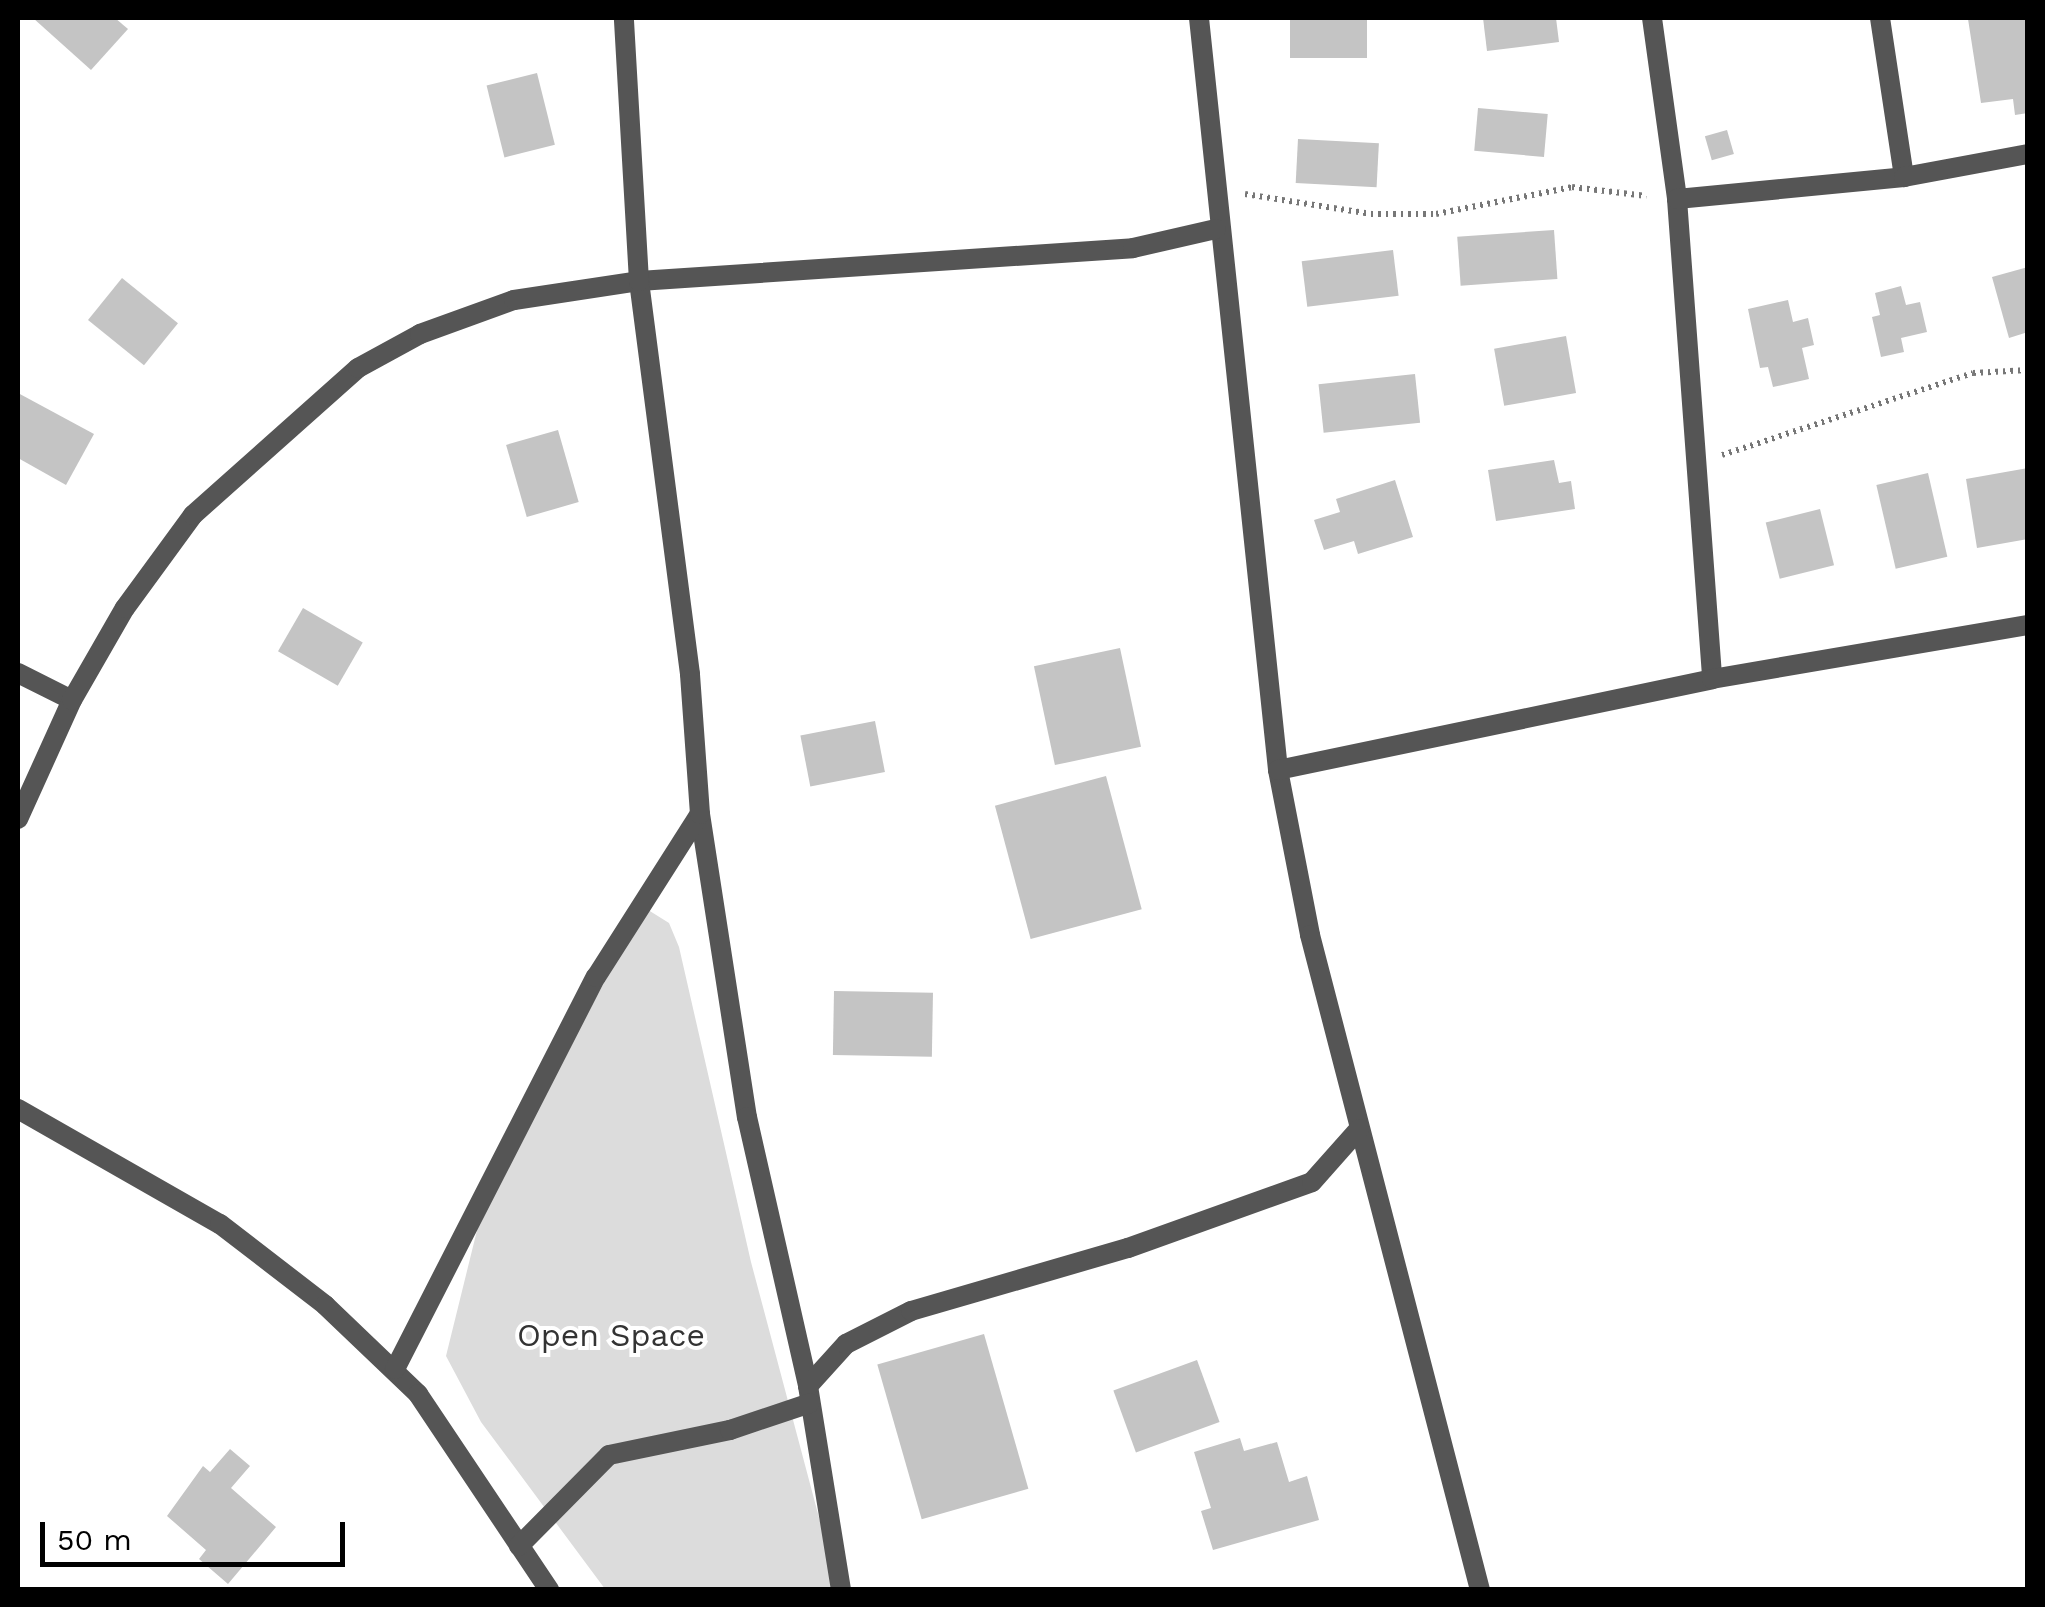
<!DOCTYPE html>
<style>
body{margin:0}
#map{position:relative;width:2045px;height:1607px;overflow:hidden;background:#fff;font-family:"Work Sans",sans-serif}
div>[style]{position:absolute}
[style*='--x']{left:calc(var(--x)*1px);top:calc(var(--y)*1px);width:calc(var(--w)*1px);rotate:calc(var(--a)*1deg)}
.green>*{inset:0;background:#dcdcdc}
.building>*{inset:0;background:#c4c4c4;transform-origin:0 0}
.path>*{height:6px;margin-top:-3px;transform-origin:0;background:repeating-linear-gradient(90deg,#777 0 2.5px,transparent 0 7.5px)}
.street>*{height:20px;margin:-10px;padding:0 10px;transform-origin:10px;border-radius:10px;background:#555}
span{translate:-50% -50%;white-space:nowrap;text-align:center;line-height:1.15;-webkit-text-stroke:8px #fff;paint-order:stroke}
.park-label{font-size:32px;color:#333}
.frame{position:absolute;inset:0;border:20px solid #000;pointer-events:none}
.scale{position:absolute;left:40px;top:1522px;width:305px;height:45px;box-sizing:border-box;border:5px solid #000;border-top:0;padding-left:12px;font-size:30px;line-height:35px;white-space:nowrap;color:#000;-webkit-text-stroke:8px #fff;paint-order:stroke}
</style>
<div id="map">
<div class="green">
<div style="clip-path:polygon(645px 908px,669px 923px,679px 947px,751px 1262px,838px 1589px,605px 1589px,481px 1422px,446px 1356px,484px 1202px)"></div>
</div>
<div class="building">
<div style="clip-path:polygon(33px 18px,115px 18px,128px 29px,91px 70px)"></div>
<div style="left:1290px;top:18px;width:77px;height:40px"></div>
<div style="clip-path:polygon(1483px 18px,1556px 18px,1559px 42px,1487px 51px)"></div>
<div style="clip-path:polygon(2028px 18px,2028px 113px,2015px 115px,2013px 99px,1981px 103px,1968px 19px)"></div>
<div style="left:537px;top:73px;width:74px;height:52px;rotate:76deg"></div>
<div style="left:1478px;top:108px;width:70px;height:43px;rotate:5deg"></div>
<div style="left:1727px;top:130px;width:25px;height:23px;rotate:74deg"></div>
<div style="left:1298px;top:139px;width:81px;height:44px;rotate:3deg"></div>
<div style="left:1554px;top:230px;width:49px;height:97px;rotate:86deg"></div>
<div style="left:1393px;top:250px;width:46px;height:92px;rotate:83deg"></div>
<div style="clip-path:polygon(2028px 267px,2028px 332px,2009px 338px,1992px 277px)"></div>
<div style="left:122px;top:278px;width:72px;height:54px;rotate:39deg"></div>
<div style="clip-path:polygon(1901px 286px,1906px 305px,1920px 302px,1927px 332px,1901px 338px,1904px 352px,1881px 357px,1872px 317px,1880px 315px,1875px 293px)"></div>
<div style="clip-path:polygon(1788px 300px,1793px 322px,1808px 318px,1814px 345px,1802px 348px,1809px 379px,1773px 387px,1768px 367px,1760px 368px,1748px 309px)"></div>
<div style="left:1566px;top:336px;width:58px;height:73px;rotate:80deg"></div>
<div style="left:1415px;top:374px;width:49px;height:97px;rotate:84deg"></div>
<div style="clip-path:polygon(18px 393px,94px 434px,66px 485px,18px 458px)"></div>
<div style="left:558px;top:430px;width:75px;height:54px;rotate:74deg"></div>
<div style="clip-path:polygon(1554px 460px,1559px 483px,1571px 481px,1575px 509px,1496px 521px,1488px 470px)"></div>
<div style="clip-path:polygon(2028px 468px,2028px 539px,1977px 548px,1966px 479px)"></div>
<div style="left:1928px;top:473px;width:86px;height:53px;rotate:77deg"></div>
<div style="clip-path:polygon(1395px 480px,1413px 537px,1358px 554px,1354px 541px,1324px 550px,1314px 520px,1340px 512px,1336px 499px)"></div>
<div style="left:1820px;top:509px;width:58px;height:56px;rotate:76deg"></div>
<div style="left:303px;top:608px;width:69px;height:50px;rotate:30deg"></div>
<div style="left:1120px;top:648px;width:101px;height:88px;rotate:78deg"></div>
<div style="left:875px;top:721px;width:52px;height:76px;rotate:79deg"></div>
<div style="left:1106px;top:776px;width:138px;height:115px;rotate:75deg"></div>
<div style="left:834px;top:991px;width:99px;height:64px;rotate:1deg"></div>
<div style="left:984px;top:1334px;width:161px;height:111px;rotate:74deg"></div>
<div style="left:1197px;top:1360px;width:66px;height:89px;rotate:70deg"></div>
<div style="clip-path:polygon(1240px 1438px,1244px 1451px,1277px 1442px,1289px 1482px,1307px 1476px,1319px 1520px,1213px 1550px,1201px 1511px,1211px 1508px,1194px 1452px)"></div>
<div style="clip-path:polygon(230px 1449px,250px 1466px,231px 1488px,276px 1527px,228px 1584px,199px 1559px,206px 1550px,167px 1516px,203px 1466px,210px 1472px)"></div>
</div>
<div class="path">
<div style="--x:1245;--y:194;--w:128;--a:9"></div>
<div style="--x:1371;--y:214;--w:65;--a:0"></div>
<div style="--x:1436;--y:214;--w:139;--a:-11.2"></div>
<div style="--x:1572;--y:187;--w:75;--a:6.9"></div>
<div style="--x:1722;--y:455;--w:264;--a:-18.1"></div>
<div style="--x:1973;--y:373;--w:55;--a:-3.1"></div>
</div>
<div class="street">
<div style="--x:1199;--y:18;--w:756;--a:84"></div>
<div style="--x:1278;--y:770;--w:168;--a:79"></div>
<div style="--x:1310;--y:935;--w:677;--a:75.45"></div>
<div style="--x:1652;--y:18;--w:183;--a:82.1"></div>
<div style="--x:1677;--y:199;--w:481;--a:85.8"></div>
<div style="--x:1880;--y:18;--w:161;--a:81.4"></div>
<div style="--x:1677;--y:199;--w:228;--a:-5.5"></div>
<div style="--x:1904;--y:177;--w:126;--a:-10.5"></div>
<div style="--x:18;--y:673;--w:60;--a:26.6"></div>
<div style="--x:1278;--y:770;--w:443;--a:-11.8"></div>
<div style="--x:1712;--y:679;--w:321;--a:-9.7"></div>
<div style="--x:700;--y:814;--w:307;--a:81.2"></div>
<div style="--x:747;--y:1117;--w:276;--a:77.2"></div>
<div style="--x:808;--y:1386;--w:207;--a:80.8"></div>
<div style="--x:18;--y:819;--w:131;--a:-65.6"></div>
<div style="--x:72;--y:700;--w:106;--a:-60.1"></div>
<div style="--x:125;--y:608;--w:115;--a:-53.8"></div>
<div style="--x:193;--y:515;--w:221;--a:-41.7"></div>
<div style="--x:358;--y:368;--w:71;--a:-28.7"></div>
<div style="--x:420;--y:334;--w:100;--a:-19.9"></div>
<div style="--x:514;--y:300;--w:126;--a:-8.6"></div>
<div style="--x:639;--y:281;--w:495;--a:-3.8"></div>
<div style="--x:1133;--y:248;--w:85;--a:-12.9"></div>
<div style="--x:18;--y:1109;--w:232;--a:29.7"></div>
<div style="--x:220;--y:1224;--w:133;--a:37.6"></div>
<div style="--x:325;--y:1305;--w:129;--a:43.7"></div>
<div style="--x:418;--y:1394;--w:236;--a:56.2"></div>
<div style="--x:395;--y:1369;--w:441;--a:-62.9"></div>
<div style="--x:596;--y:977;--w:193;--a:-57.5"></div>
<div style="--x:700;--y:814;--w:140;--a:-94.1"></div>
<div style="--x:690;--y:674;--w:396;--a:-97.4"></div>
<div style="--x:639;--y:281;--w:263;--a:-93.3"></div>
<div style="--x:808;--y:1386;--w:57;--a:-47.9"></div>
<div style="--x:846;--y:1344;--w:73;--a:-26.9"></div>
<div style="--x:911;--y:1311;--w:226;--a:-16.2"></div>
<div style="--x:1128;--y:1248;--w:195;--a:-19.7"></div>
<div style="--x:1312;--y:1182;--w:71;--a:-48.4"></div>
<div style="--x:519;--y:1546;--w:128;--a:-45.3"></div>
<div style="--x:609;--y:1455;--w:124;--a:-11.7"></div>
<div style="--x:730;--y:1430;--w:84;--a:-18.6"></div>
</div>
<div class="park-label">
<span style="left:611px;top:1335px">Open Space</span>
</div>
<div class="frame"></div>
<div class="scale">50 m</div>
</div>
